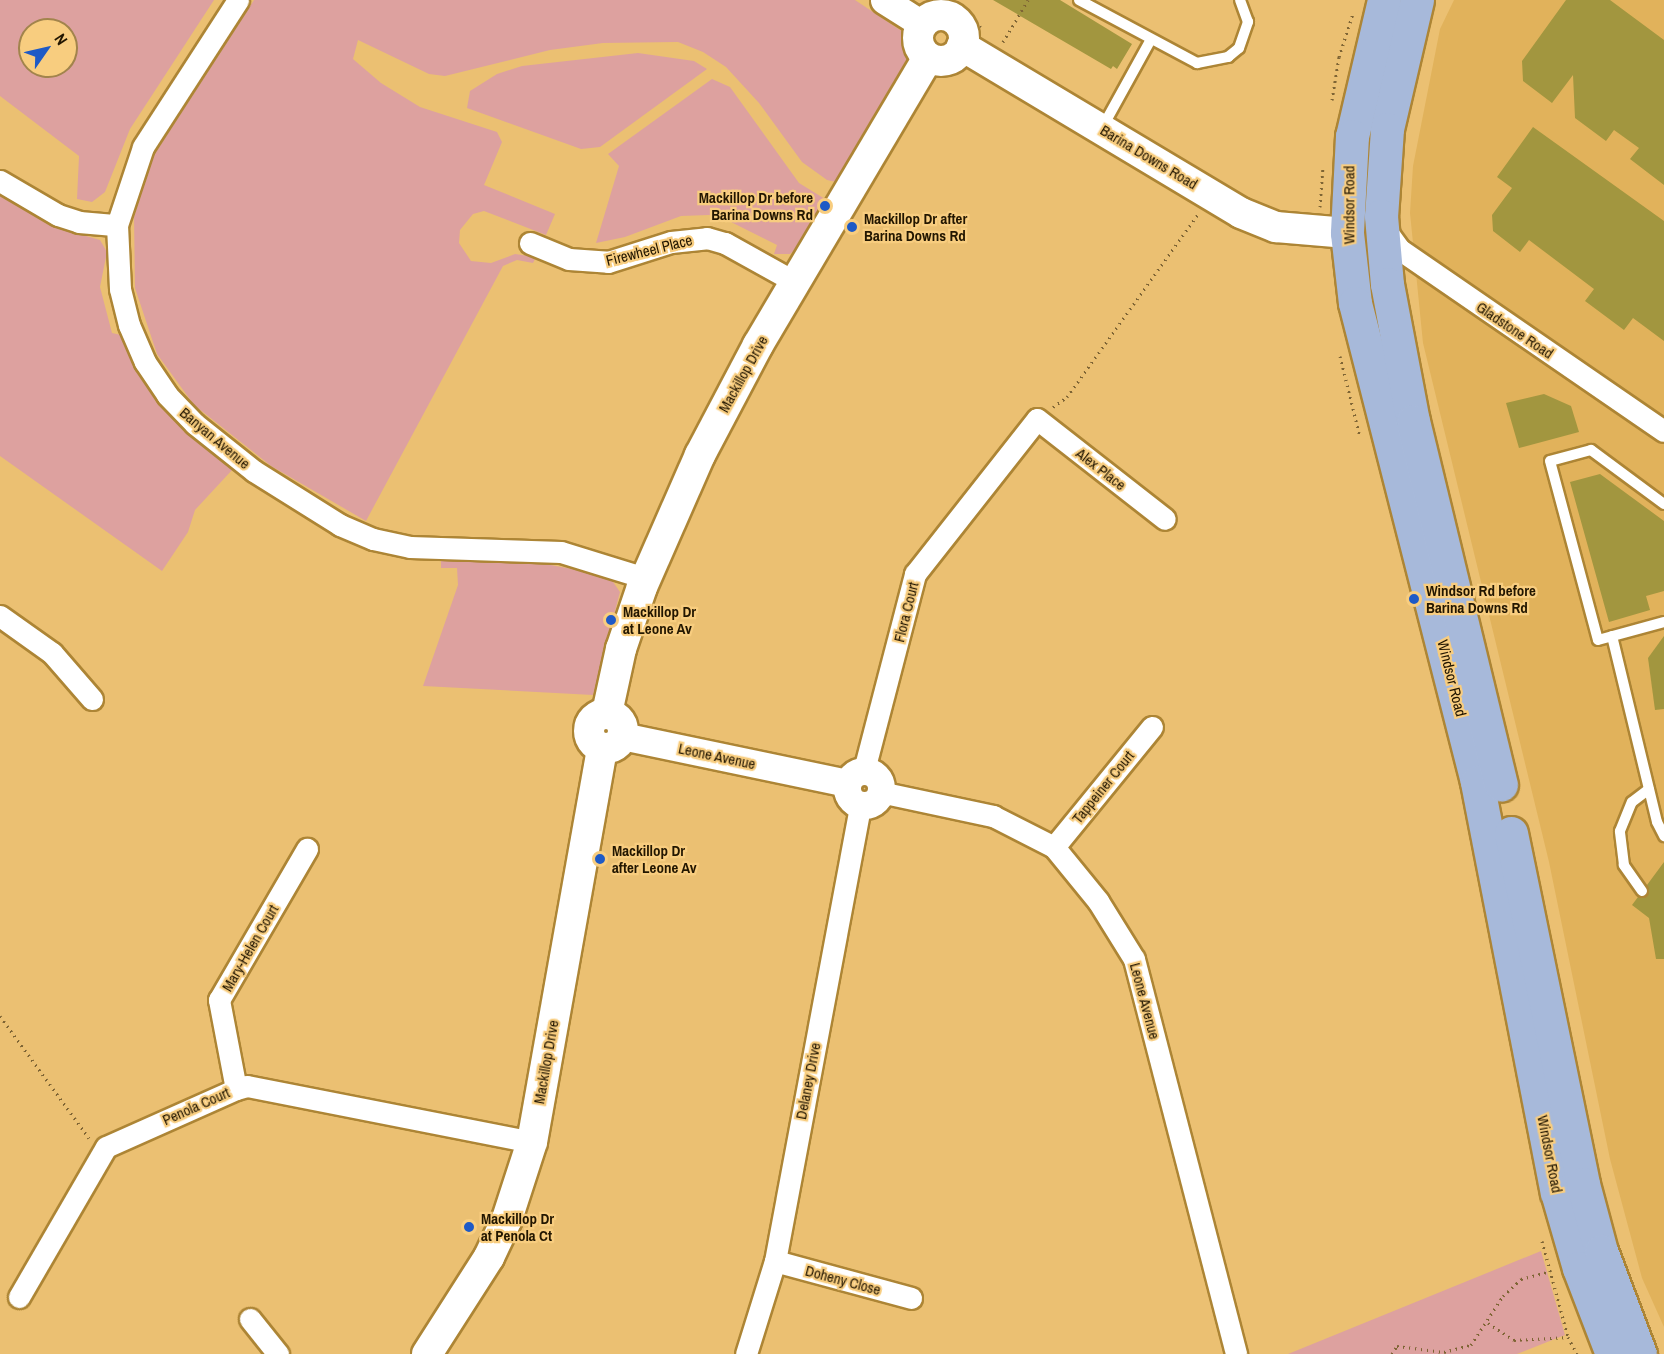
<!DOCTYPE html>
<style>
body{margin:0}
#map{position:relative;width:1664px;height:1354px;overflow:hidden;background:#ebc072;font-family:"Archivo Narrow",sans-serif}
div>[style]{position:absolute}
[style*='--x']{left:calc(var(--x)*1px);top:calc(var(--y)*1px);width:calc(var(--w)*1px);rotate:calc(var(--a)*1deg)}
.built>*{inset:0;background:#e1b25b}
.green>*{inset:0;background:#dda19f}
.building>*{inset:0;background:#a2963f}
.path>*{height:3px;margin-top:-1.5px;transform-origin:0;background:repeating-linear-gradient(90deg,#7e6434 0 1.5px,transparent 0 6px)}
.roads{filter:drop-shadow(2px 0 #ad8535) drop-shadow(-2px 0 #ad8535) drop-shadow(0 2px #ad8535) drop-shadow(0 -2px #ad8535)}
.service>*{height:10px;margin:-5px;padding:0 5px;transform-origin:5px;border-radius:5px;background:#fff}
.minor>*{height:21px;margin:-10.5px;padding:0 10.5px;transform-origin:10.5px;border-radius:10.5px;background:#fff}
.tertiary>*{height:27px;margin:-13.5px;padding:0 13.5px;transform-origin:13.5px;border-radius:13.5px;background:#fff}
.tertiary>.ring{margin:-13.5px;padding:0;box-sizing:content-box;background:none;border:27px solid #fff;border-radius:50%}
.secondary>*{height:30px;margin:-15px;padding:0 15px;transform-origin:15px;border-radius:15px;background:#fff}
.secondary>.ring{margin:-15px;padding:0;box-sizing:content-box;background:none;border:30px solid #fff;border-radius:50%}
.primary>*{height:33px;margin:-16.5px;padding:0 16.5px;transform-origin:16.5px;border-radius:16.5px;background:#a7b9da}
.dots>*{width:16px;height:16px;translate:-50% -50%;box-sizing:border-box;border:3px solid #f8cd7f;border-radius:50%}
span{translate:-50% -50%;white-space:nowrap;text-align:center;line-height:1.15;-webkit-text-stroke:4.5px #f8cd7f;paint-order:stroke}
.street-label{font-size:15px;color:#221600}
.poi-label{font-size:15px;color:#221600;font-weight:700}
.right{translate:-100% -50%;text-align:right}
.left{translate:0 -50%;text-align:left}
.north{position:absolute;left:18px;top:18px;width:60px;height:60px;box-sizing:border-box;background:#f8cd7f;border:2px solid #a2844c;border-radius:50%;rotate:56deg;font-size:16px;font-weight:700;line-height:24px;text-align:center;color:#221600}
.north::after{content:'';display:block;margin:auto;width:21px;height:27px;background:#1e5ac6;clip-path:polygon(50% 0,100% 100%,50% 72%,0 100%)}
</style>
<div id="map">
<div class="built">
<div style="clip-path:polygon(1454px 0,1664px 0,1664px 1327px,1642px 1278px,1610px 1159px,1549px 862px,1423px 343px,1410px 213px,1413px 166px,1440px 29px)"></div>
</div>
<div class="green">
<div style="clip-path:polygon(evenodd,0 0,214px 0,130px 129px,105px 192px,92px 202px,77px 199px,79px 156px,0 96px,0 0,30px 30px,66px 30px,66px 66px,30px 66px,30px 30px)"></div>
<div style="clip-path:polygon(254px 0,855px 0,903px 32px,909px 56px,836px 182px,827px 180px,802px 162px,759px 103px,726px 67px,703px 52px,678px 42px,603px 43px,550px 50px,445px 76px,429px 74px,358px 40px,353px 59px,381px 83px,420px 107px,497px 132px,502px 142px,484px 185px,555px 214px,546px 235px,484px 211px,473px 214px,460px 230px,459px 243px,471px 261px,491px 263px,515px 254px,536px 257px,533px 263px,517px 260px,503px 266px,366px 521px,271px 466px,194px 405px,157px 354px,135px 288px,134px 217px,152px 158px)"></div>
<div style="clip-path:polygon(638px 53px,694px 61px,707px 69px,600px 147px,581px 149px,467px 108px,470px 91px,497px 74px,522px 66px)"></div>
<div style="clip-path:polygon(712px 79px,730px 87px,799px 183px,825px 199px,797px 248px,790px 254px,774px 254px,777px 245px,723px 218px,709px 215px,681px 216px,625px 237px,596px 243px,619px 166px,608px 154px)"></div>
<div style="clip-path:polygon(0 195px,62px 229px,100px 240px,107px 252px,100px 287px,112px 333px,121px 335px,137px 367px,167px 411px,233px 469px,195px 510px,188px 532px,162px 571px,0 456px)"></div>
<div style="clip-path:polygon(519px 559px,588px 572px,611px 579px,620px 592px,593px 695px,423px 686px,458px 585px,457px 568px,441px 568px,441px 560px)"></div>
<div style="clip-path:polygon(1541px 1251px,1565px 1335px,1517px 1354px,1288px 1354px)"></div>
</div>
<div class="building">
<div style="clip-path:polygon(993px 0,1060px 0,1132px 44px,1117px 69px,1113px 66px,1111px 69px)"></div>
<div style="clip-path:polygon(1566px 0,1610px 0,1664px 40px,1664px 185px,1630px 159px,1639px 148px,1614px 130px,1606px 141px,1575px 118px,1573px 75px,1552px 103px,1523px 81px,1522px 61px)"></div>
<div style="clip-path:polygon(1533px 127px,1664px 221px,1664px 341px,1633px 318px,1624px 330px,1585px 301px,1594px 289px,1529px 240px,1520px 252px,1493px 231px,1492px 215px,1512px 188px,1497px 177px)"></div>
<div style="clip-path:polygon(1544px 394px,1571px 406px,1579px 432px,1519px 448px,1506px 403px)"></div>
<div style="clip-path:polygon(1600px 474px,1664px 521px,1664px 591px,1646px 596px,1650px 610px,1609px 622px,1570px 482px)"></div>
<div style="clip-path:polygon(1664px 636px,1664px 709px,1655px 710px,1648px 658px)"></div>
<div style="clip-path:polygon(1664px 862px,1664px 959px,1656px 959px,1649px 918px,1632px 905px,1638px 897px,1648px 895px,1647px 885px)"></div>
</div>
<div class="path">
<div style="--x:934;--y:0;--w:24;--a:17"></div>
<div style="--x:957;--y:7;--w:31;--a:40"></div>
<div style="--x:1003;--y:42;--w:49;--a:-59.2"></div>
<div style="--x:1332;--y:100;--w:44;--a:-80.8"></div>
<div style="--x:1339;--y:57;--w:46;--a:-72.3"></div>
<div style="--x:1320;--y:207;--w:41;--a:-85.8"></div>
<div style="--x:1340;--y:356;--w:83;--a:76.1"></div>
<div style="--x:1053;--y:407;--w:17;--a:-36"></div>
<div style="--x:1067;--y:397;--w:225;--a:-54.4"></div>
<div style="--x:0;--y:1016;--w:151;--a:53.9"></div>
<div style="--x:1542;--y:1241;--w:99;--a:74.8"></div>
<div style="--x:1568;--y:1337;--w:19;--a:62"></div>
<div style="--x:1488;--y:1323;--w:31;--a:33"></div>
<div style="--x:1514;--y:1340;--w:54;--a:-3.2"></div>
<div style="--x:1392;--y:1354;--w:9;--a:-58"></div>
<div style="--x:1397;--y:1346;--w:47;--a:7.3"></div>
<div style="--x:1444;--y:1352;--w:28;--a:-15"></div>
<div style="--x:1471;--y:1345;--w:59;--a:-56.9"></div>
<div style="--x:1503;--y:1296;--w:25;--a:-43"></div>
<div style="--x:1521;--y:1279;--w:30;--a:-15"></div>
</div>
<div class="roads">
<div class="service">
<div style="--x:1079;--y:0;--w:134;--a:28.1"></div>
<div style="--x:1197;--y:63;--w:32;--a:-11"></div>
<div style="--x:1228;--y:57;--w:14;--a:-39"></div>
<div style="--x:1239;--y:48;--w:28;--a:-71"></div>
<div style="--x:1248;--y:22;--w:23;--a:-110"></div>
<div style="--x:1102;--y:128;--w:99;--a:-61.1"></div>
<div style="--x:1664;--y:504;--w:91;--a:-143.5"></div>
<div style="--x:1591;--y:450;--w:42;--a:165"></div>
<div style="--x:1550;--y:461;--w:185;--a:75"></div>
<div style="--x:1598;--y:640;--w:68;--a:-15.3"></div>
<div style="--x:1612;--y:636;--w:191;--a:76.4"></div>
<div style="--x:1657;--y:822;--w:16;--a:63"></div>
<div style="--x:1642;--y:891;--w:32;--a:-125"></div>
<div style="--x:1624;--y:865;--w:34;--a:-97"></div>
<div style="--x:1620;--y:831;--w:31;--a:-68"></div>
<div style="--x:1632;--y:802;--w:21;--a:-37"></div>
</div>
<div class="minor">
<div style="--x:238;--y:0;--w:175;--a:122.9"></div>
<div style="--x:143;--y:147;--w:82;--a:108.4"></div>
<div style="--x:117;--y:225;--w:64;--a:87.3"></div>
<div style="--x:120;--y:289;--w:37;--a:76"></div>
<div style="--x:129;--y:325;--w:40;--a:66.6"></div>
<div style="--x:145;--y:362;--w:40;--a:56"></div>
<div style="--x:167;--y:395;--w:40;--a:46"></div>
<div style="--x:195;--y:424;--w:75;--a:38.5"></div>
<div style="--x:254;--y:471;--w:102;--a:32.1"></div>
<div style="--x:340;--y:525;--w:36;--a:23"></div>
<div style="--x:373;--y:539;--w:38;--a:12"></div>
<div style="--x:410;--y:547;--w:151;--a:1.9"></div>
<div style="--x:561;--y:552;--w:88;--a:17.2"></div>
<div style="--x:0;--y:181;--w:67;--a:30.4"></div>
<div style="--x:58;--y:215;--w:22;--a:18"></div>
<div style="--x:79;--y:222;--w:38;--a:5"></div>
<div style="--x:1384;--y:228;--w:26;--a:54"></div>
<div style="--x:1399;--y:249;--w:321;--a:34.5"></div>
<div style="--x:530;--y:243;--w:42;--a:22.3"></div>
<div style="--x:569;--y:259;--w:39;--a:4"></div>
<div style="--x:608;--y:262;--w:66;--a:-17.6"></div>
<div style="--x:671;--y:242;--w:36;--a:-6"></div>
<div style="--x:707;--y:238;--w:19;--a:16"></div>
<div style="--x:725;--y:243;--w:82;--a:29.1"></div>
<div style="--x:0;--y:616;--w:64;--a:35.4"></div>
<div style="--x:52;--y:653;--w:61;--a:49"></div>
<div style="--x:864;--y:770;--w:203;--a:-75.4"></div>
<div style="--x:915;--y:574;--w:197;--a:-51.8"></div>
<div style="--x:1037;--y:419;--w:162;--a:38"></div>
<div style="--x:880;--y:792;--w:116;--a:12"></div>
<div style="--x:993;--y:816;--w:68;--a:26.9"></div>
<div style="--x:1054;--y:847;--w:70;--a:50.8"></div>
<div style="--x:1098;--y:901;--w:68;--a:58.2"></div>
<div style="--x:1134;--y:959;--w:408;--a:75.5"></div>
<div style="--x:1054;--y:847;--w:155;--a:-50.8"></div>
<div style="--x:236;--y:1089;--w:91;--a:-100.8"></div>
<div style="--x:219;--y:1000;--w:175;--a:-59.8"></div>
<div style="--x:775;--y:1261;--w:141;--a:15.2"></div>
<div style="--x:19;--y:1297;--w:173;--a:-59.9"></div>
<div style="--x:106;--y:1147;--w:142;--a:-24"></div>
<div style="--x:236;--y:1089;--w:11;--a:-15"></div>
<div style="--x:247;--y:1086;--w:290;--a:11.1"></div>
<div style="--x:250;--y:1319;--w:45;--a:51.3"></div>
<div style="--x:746;--y:1354;--w:97;--a:-72.7"></div>
<div style="--x:775;--y:1261;--w:464;--a:-79.4"></div>
</div>
<div class="tertiary">
<div style="--x:884;--y:0;--w:45;--a:32.3"></div>
<div style="--x:622;--y:736;--w:230;--a:11.8"></div>
<div class="ring" style="left:847px;top:771px;width:7px;height:7px"></div>
</div>
<div class="secondary">
<div class="ring" style="left:918px;top:15px;width:16px;height:16px"></div>
<div style="--x:962;--y:46;--w:325;--a:30.9"></div>
<div style="--x:1241;--y:213;--w:38;--a:22"></div>
<div style="--x:1276;--y:227;--w:71;--a:4.8"></div>
<div style="--x:607;--y:713;--w:66;--a:-77.7"></div>
<div style="--x:621;--y:649;--w:65;--a:-71.3"></div>
<div style="--x:642;--y:587;--w:144;--a:-66.3"></div>
<div style="--x:700;--y:455;--w:124;--a:-62.2"></div>
<div style="--x:758;--y:345;--w:334;--a:-59.4"></div>
<div class="ring" style="left:589px;top:714px;width:4px;height:4px"></div>
<div style="--x:427;--y:1354;--w:115;--a:-57.4"></div>
<div style="--x:489;--y:1257;--w:42;--a:-64.7"></div>
<div style="--x:507;--y:1219;--w:81;--a:-72"></div>
<div style="--x:532;--y:1142;--w:400;--a:-79.9"></div>
</div>
<div class="primary">
<div style="--x:1384;--y:0;--w:140;--a:103.2"></div>
<div style="--x:1352;--y:136;--w:97;--a:93"></div>
<div style="--x:1347;--y:233;--w:70;--a:83.5"></div>
<div style="--x:1355;--y:303;--w:494;--a:75.7"></div>
<div style="--x:1477;--y:782;--w:418;--a:79"></div>
<div style="--x:1557;--y:1192;--w:79;--a:73.9"></div>
<div style="--x:1579;--y:1268;--w:92;--a:69"></div>
<div style="--x:1417;--y:0;--w:132;--a:103.1"></div>
<div style="--x:1387;--y:129;--w:87;--a:93.9"></div>
<div style="--x:1381;--y:216;--w:68;--a:85"></div>
<div style="--x:1387;--y:284;--w:139;--a:79.3"></div>
<div style="--x:1413;--y:421;--w:374;--a:76.4"></div>
<div style="--x:1511;--y:833;--w:358;--a:78.4"></div>
<div style="--x:1583;--y:1184;--w:69;--a:75"></div>
<div style="--x:1601;--y:1251;--w:110;--a:69.3"></div>
</div>
</div>
<div class="dots">
<div style="left:825px;top:206px;background:#1e5ac6"></div>
<div style="left:852px;top:227px;background:#1e5ac6"></div>
<div style="left:1414px;top:599px;background:#1e5ac6"></div>
<div style="left:611px;top:620px;background:#1e5ac6"></div>
<div style="left:600px;top:859px;background:#1e5ac6"></div>
<div style="left:469px;top:1227px;background:#1e5ac6"></div>
</div>
<div class="street-label">
<span style="left:1149px;top:157px;rotate:31deg">Barina Downs Road</span>
<span style="left:1349px;top:205px;rotate:-90deg">Windsor Road</span>
<span style="left:649px;top:250px;rotate:-14deg">Firewheel Place</span>
<span style="left:1515px;top:330px;rotate:34deg">Gladstone Road</span>
<span style="left:743px;top:374px;rotate:-61deg">Mackillop Drive</span>
<span style="left:215px;top:438px;rotate:40deg">Banyan Avenue</span>
<span style="left:1101px;top:469px;rotate:38deg">Alex Place</span>
<span style="left:906px;top:612px;rotate:-76deg">Flora Court</span>
<span style="left:1452px;top:678px;rotate:76deg">Windsor Road</span>
<span style="left:717px;top:756px;rotate:12deg">Leone Avenue</span>
<span style="left:1103px;top:787px;rotate:-51deg">Tappeiner Court</span>
<span style="left:250px;top:948px;rotate:-60deg">Mary-Helen Court</span>
<span style="left:1145px;top:1001px;rotate:75deg">Leone Avenue</span>
<span style="left:546px;top:1062px;rotate:-80deg">Mackillop Drive</span>
<span style="left:808px;top:1081px;rotate:-79deg">Delaney Drive</span>
<span style="left:196px;top:1106px;rotate:-24deg">Penola Court</span>
<span style="left:1550px;top:1154px;rotate:79deg">Windsor Road</span>
<span style="left:843px;top:1280px;rotate:15deg">Doheny Close</span>
</div>
<div class="poi-label">
<span class="right" style="left:813px;top:206px">Mackillop Dr before<br>Barina Downs Rd</span>
<span class="left" style="left:864px;top:227px">Mackillop Dr after<br>Barina Downs Rd</span>
<span class="left" style="left:1426px;top:599px">Windsor Rd before<br>Barina Downs Rd</span>
<span class="left" style="left:623px;top:620px">Mackillop Dr<br>at Leone Av</span>
<span class="left" style="left:612px;top:859px">Mackillop Dr<br>after Leone Av</span>
<span class="left" style="left:481px;top:1227px">Mackillop Dr<br>at Penola Ct</span>
</div>
<div class="north">N</div>
</div>
